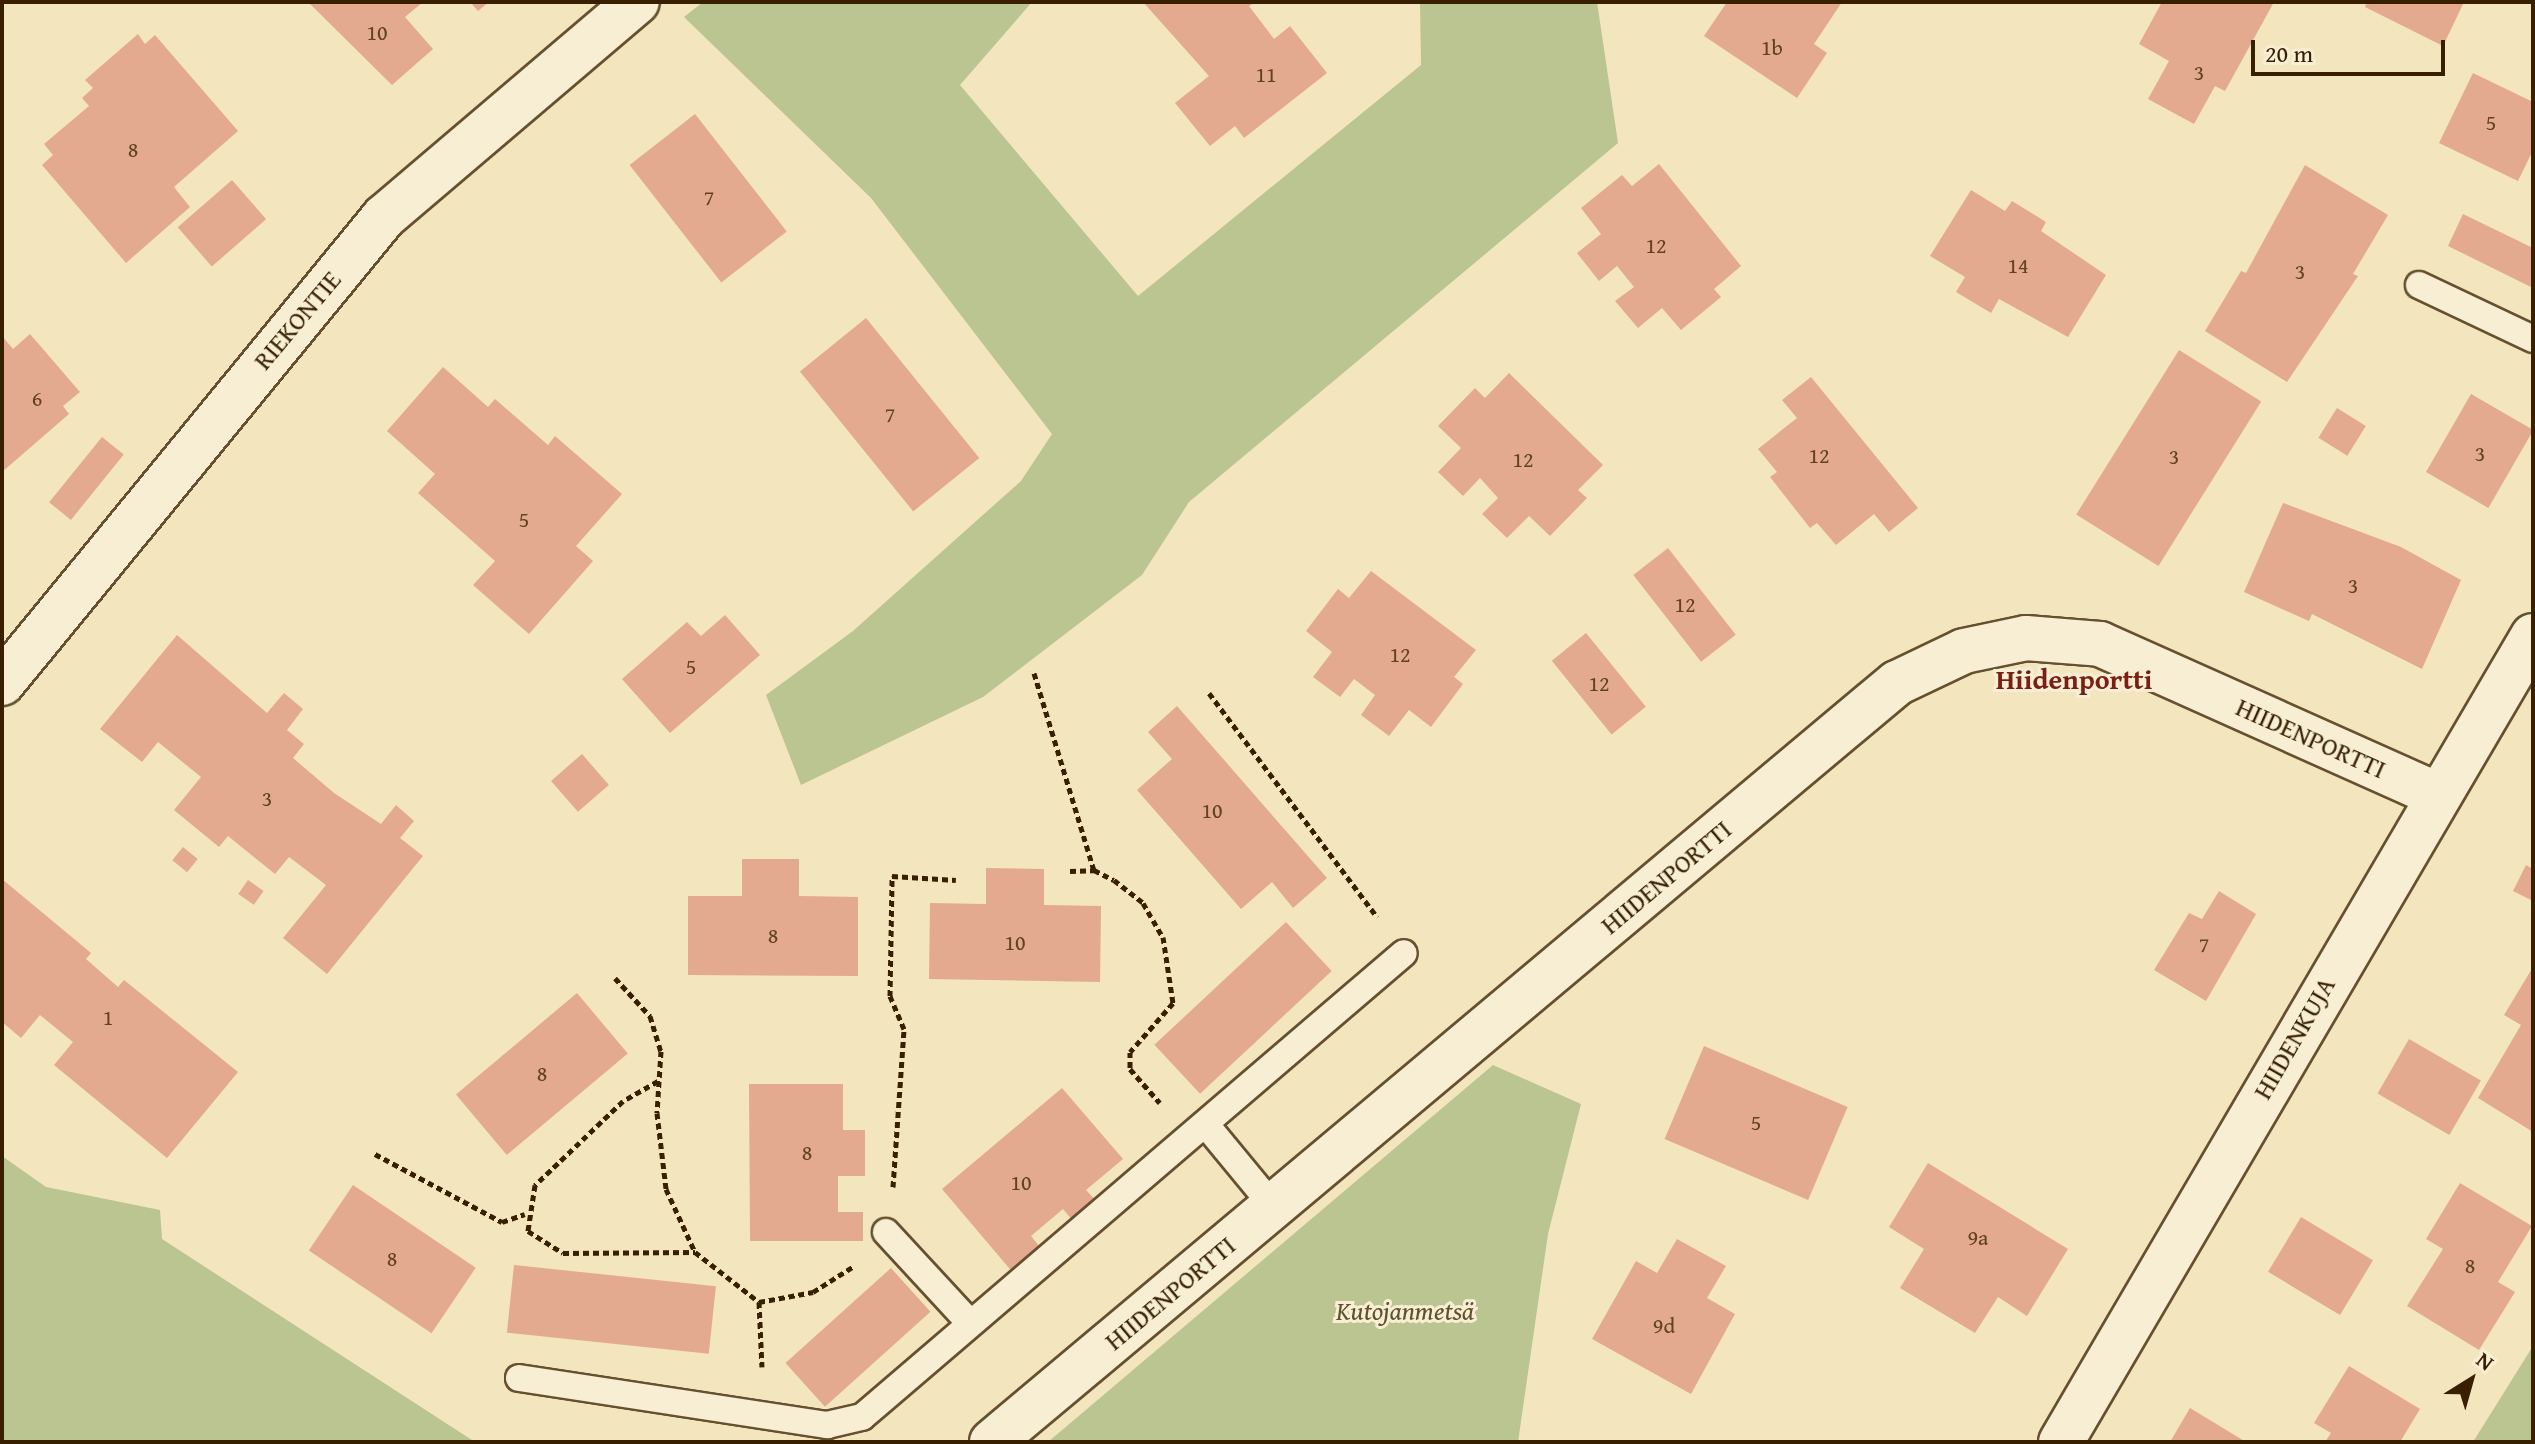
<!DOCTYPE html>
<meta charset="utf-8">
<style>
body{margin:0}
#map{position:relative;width:2535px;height:1444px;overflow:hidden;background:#f3e5bd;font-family:"Gentium Book Plus",serif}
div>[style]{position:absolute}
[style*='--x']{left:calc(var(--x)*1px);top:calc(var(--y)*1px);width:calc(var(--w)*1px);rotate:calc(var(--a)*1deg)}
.green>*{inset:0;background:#bac592}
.building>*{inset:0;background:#e4aa8f;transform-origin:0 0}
.path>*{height:5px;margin-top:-2.5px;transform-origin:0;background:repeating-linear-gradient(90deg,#371f00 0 6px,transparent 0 10px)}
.roads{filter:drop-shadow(2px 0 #66502f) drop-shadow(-2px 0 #66502f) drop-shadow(0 2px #66502f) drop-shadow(0 -2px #66502f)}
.lane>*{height:26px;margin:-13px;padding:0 13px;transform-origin:13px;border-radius:13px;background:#f7eed4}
.street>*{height:44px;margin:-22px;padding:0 22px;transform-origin:22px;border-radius:22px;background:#f7eed4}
span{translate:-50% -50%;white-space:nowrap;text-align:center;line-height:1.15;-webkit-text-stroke:6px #f7eed4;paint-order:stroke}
.number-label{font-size:22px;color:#624224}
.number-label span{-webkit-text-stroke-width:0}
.street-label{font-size:26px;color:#371f00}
.park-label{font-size:26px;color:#5e512c;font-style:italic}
.neighbourhood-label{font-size:28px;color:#7a1f14;font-weight:700}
.frame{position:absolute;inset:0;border:4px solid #371f00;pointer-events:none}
.north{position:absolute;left:2431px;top:1340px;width:80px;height:80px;-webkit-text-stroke:6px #f7eed4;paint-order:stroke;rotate:37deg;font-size:22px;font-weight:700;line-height:32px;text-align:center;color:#371f00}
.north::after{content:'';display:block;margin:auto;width:28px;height:36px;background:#371f00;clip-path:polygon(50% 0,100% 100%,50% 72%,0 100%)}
.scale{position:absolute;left:2251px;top:40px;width:194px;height:36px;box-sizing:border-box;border:4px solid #371f00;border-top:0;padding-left:10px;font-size:24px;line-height:28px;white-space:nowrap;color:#371f00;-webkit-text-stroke:6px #f7eed4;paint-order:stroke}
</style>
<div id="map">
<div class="green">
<div style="clip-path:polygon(703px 2px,1032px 2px,960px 85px,1138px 296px,1421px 65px,1420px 2px,1597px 2px,1618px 143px,1189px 502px,1142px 575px,983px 697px,801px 785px,766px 695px,853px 631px,1021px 481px,1052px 434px,871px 198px,684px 17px)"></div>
<div style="clip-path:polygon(1493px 1065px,1581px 1104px,1548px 1234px,1518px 1442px,1048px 1442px)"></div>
<div style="clip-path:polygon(2px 1156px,46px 1187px,160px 1210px,162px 1239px,475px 1442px,2px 1442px)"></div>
<div style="clip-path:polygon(2533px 1346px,2533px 1442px,2473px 1442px)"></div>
</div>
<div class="building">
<div style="clip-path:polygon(308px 2px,423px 2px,405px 17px,433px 49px,392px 85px)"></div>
<div style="clip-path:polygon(470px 2px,489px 2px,478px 11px)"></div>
<div style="clip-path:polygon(1143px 2px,1255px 2px,1249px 6px,1274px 39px,1290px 26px,1327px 73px,1244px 138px,1235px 126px,1210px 146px,1175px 103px,1209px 76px)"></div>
<div style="clip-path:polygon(1727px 2px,1842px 2px,1814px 44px,1827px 53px,1797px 98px,1704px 36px)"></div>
<div style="clip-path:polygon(2162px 2px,2274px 2px,2225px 91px,2215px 86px,2194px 124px,2148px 99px,2169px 61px,2139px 44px)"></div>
<div style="clip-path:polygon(2367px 2px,2464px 2px,2443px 46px,2365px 7px)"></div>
<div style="clip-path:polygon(138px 34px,145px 44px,155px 35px,238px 131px,174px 187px,190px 207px,126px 263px,42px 165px,53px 155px,44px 144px,89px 106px,82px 98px,93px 88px,85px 80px)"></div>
<div style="clip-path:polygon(2473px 73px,2533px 102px,2533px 150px,2518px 181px,2439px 143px)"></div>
<div style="left:695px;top:114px;width:149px;height:83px;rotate:52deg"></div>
<div style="clip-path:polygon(1659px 164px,1741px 266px,1714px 289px,1721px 297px,1681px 330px,1662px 308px,1638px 328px,1615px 301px,1634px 287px,1617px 266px,1599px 281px,1577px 253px,1601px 234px,1581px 208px,1622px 175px,1632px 186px)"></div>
<div style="clip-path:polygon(2305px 165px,2388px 215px,2353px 274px,2358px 276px,2287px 382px,2205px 331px,2241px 271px,2246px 273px)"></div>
<div style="left:232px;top:180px;width:52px;height:72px;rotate:49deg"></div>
<div style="clip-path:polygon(1971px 190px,2005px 211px,2012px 201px,2046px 222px,2041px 231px,2106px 275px,2068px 337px,1999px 299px,1991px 313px,1956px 292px,1965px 277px,1930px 256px)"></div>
<div style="clip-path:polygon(2463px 214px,2533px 248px,2533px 288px,2448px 246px)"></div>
<div style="left:866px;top:318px;width:180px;height:85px;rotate:51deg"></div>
<div style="clip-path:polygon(30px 334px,80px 392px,63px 406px,69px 414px,2px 472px,2px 336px,13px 349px)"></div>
<div style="left:2179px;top:350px;width:97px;height:194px;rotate:32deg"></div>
<div style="clip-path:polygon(443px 367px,488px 407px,495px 399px,548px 445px,555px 436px,622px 494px,576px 546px,593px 561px,529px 634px,473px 585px,495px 561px,418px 493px,435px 474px,387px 431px)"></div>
<div style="clip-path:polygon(1509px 373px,1603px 465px,1578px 490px,1587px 498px,1550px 536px,1529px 516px,1507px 538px,1482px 514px,1498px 498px,1480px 478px,1463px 496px,1438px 472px,1461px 448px,1438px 426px,1475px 388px,1485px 398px)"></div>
<div style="clip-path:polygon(1811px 377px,1918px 508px,1889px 532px,1874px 514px,1836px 545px,1817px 523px,1810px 528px,1770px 477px,1777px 472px,1758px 449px,1797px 418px,1782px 400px)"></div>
<div style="left:2471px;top:394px;width:72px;height:90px;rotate:30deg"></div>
<div style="left:2337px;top:408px;width:34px;height:35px;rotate:32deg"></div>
<div style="left:102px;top:437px;width:28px;height:84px;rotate:39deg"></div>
<div style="clip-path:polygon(2283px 503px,2401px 547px,2461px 580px,2422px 669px,2312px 614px,2309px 621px,2244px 592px)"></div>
<div style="left:1668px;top:548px;width:110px;height:44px;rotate:52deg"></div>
<div style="clip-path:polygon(1371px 571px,1476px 650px,1454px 677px,1463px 684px,1431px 727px,1409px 710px,1389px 736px,1361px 715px,1375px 695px,1354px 679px,1340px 697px,1313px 677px,1332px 652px,1306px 631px,1338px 589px,1349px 598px)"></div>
<div style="clip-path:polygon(725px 615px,760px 655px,670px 733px,622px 679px,687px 622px,701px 636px)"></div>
<div style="left:1586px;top:633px;width:95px;height:44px;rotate:51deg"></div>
<div style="clip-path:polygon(177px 635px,267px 713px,284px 693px,303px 709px,287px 730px,304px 744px,293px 758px,334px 793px,381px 824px,396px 805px,414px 821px,400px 838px,423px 856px,327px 974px,283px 938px,326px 885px,289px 857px,275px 874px,228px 836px,219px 847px,174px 810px,201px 777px,158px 742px,142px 762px,100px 729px)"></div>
<div style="clip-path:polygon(1177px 706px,1327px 878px,1293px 908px,1272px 882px,1241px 909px,1137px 790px,1172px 759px,1148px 732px)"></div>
<div style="left:582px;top:754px;width:41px;height:41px;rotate:49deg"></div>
<div style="left:183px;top:847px;width:19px;height:17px;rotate:39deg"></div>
<div style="clip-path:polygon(742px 859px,799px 859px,799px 896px,858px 897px,858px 976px,688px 975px,688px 896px,742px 896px)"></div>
<div style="clip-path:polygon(2526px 865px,2533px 869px,2533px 901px,2513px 891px)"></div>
<div style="clip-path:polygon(986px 868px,1044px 869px,1044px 905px,1101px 906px,1100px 982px,929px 979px,930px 903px,986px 904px)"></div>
<div style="clip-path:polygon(2px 879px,91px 953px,86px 959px,118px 987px,124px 980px,238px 1072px,167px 1158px,54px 1065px,73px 1042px,40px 1015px,21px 1038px,2px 1022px)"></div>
<div style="left:248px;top:880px;width:19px;height:17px;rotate:35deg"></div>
<div style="clip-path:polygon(2219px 891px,2256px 914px,2206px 1001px,2154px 970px,2189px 913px,2202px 919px)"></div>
<div style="left:1286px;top:922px;width:67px;height:180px;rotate:47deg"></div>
<div style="clip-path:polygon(2533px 967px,2533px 1132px,2478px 1098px,2521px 1025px,2504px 1015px)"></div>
<div style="left:577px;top:993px;width:79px;height:158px;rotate:50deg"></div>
<div style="left:2409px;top:1039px;width:83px;height:63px;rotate:30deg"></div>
<div style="left:1704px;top:1046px;width:156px;height:101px;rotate:23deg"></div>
<div style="clip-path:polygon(749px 1084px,843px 1084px,843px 1130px,865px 1130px,865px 1176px,838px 1176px,838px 1212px,863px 1212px,863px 1241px,750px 1241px)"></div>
<div style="clip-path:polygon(1062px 1088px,1123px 1159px,1086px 1190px,1102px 1207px,1078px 1227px,1063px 1209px,1031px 1236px,1048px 1257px,1020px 1281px,942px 1189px)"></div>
<div style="clip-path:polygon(1928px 1163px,2068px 1249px,2027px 1316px,1998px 1297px,1975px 1333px,1900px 1288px,1924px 1249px,1889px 1227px)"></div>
<div style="clip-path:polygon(2460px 1183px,2532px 1226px,2498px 1282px,2515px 1292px,2479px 1350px,2407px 1306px,2443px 1249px,2426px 1239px)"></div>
<div style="left:353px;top:1185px;width:148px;height:79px;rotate:34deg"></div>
<div style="left:2301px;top:1217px;width:84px;height:64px;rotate:31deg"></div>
<div style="clip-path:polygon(1677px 1239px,1726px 1266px,1707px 1298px,1735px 1314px,1691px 1394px,1592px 1339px,1636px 1261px,1657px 1273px)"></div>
<div style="left:514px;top:1265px;width:203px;height:68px;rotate:6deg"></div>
<div style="left:891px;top:1268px;width:59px;height:142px;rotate:48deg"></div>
<div style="clip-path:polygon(2349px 1366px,2420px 1409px,2400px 1442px,2325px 1442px,2331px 1433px,2314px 1423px)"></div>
<div style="clip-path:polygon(2190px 1408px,2246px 1442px,2170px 1442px)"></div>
</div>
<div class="path">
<div style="--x:1034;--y:673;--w:206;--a:73.1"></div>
<div style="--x:1209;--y:693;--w:280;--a:53.1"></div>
<div style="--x:1070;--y:871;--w:24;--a:-2"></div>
<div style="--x:1094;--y:870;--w:22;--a:27"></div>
<div style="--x:1114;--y:880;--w:37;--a:38"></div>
<div style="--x:1143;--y:903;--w:39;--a:60"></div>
<div style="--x:1163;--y:937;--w:67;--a:81.4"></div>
<div style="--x:1173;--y:1003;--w:65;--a:131.3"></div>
<div style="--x:1130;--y:1052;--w:17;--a:90"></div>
<div style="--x:1130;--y:1069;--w:45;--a:48.6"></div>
<div style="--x:615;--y:978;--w:52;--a:47.4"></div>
<div style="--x:650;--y:1016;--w:37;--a:73"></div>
<div style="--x:661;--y:1051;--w:62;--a:93.7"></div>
<div style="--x:657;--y:1113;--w:77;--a:83.2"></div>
<div style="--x:666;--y:1189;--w:69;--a:65.3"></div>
<div style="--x:695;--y:1252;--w:81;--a:38"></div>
<div style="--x:759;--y:1302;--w:65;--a:87.4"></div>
<div style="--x:658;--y:1081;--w:40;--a:150.3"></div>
<div style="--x:623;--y:1101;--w:122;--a:136.3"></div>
<div style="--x:535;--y:1185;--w:47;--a:98.7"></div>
<div style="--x:528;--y:1231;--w:41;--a:32.2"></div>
<div style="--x:563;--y:1253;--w:132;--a:-0.4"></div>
<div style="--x:375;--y:1154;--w:144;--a:28.2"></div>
<div style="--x:502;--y:1222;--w:24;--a:-19"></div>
<div style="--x:893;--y:1187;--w:158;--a:-86"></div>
<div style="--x:904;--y:1029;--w:36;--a:-113"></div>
<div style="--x:890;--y:996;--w:120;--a:-89"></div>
<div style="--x:892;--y:876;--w:64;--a:3.6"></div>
<div style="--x:759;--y:1302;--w:55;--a:-10.5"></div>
<div style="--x:813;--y:1292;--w:49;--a:-32.4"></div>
</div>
<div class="roads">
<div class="lane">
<div style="--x:2419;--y:285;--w:126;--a:25.3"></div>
<div style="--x:1207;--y:1126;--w:104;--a:50.5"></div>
<div style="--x:886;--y:1232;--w:124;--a:47.3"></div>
<div style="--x:519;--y:1378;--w:312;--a:8.7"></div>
<div style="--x:827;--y:1425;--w:36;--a:-13"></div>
<div style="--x:862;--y:1417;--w:713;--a:-40.57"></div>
</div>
<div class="street">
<div style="--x:2;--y:683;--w:603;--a:-50.66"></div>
<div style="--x:384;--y:217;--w:332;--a:-40.4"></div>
<div style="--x:992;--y:1442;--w:1181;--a:-39.99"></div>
<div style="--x:1897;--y:683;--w:74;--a:-25.5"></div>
<div style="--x:1964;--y:651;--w:63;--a:-11.8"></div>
<div style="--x:2026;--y:638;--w:74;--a:4.6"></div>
<div style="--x:2100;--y:644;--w:367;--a:24.1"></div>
<div style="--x:2061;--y:1442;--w:934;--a:-59.65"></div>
</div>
</div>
<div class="number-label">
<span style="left:377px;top:33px">10</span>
<span style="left:1772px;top:48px">1b</span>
<span style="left:2199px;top:73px">3</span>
<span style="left:1266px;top:75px">11</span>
<span style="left:2491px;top:123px">5</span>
<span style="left:133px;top:150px">8</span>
<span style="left:709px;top:198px">7</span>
<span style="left:1656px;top:246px">12</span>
<span style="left:2018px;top:266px">14</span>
<span style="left:2300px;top:272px">3</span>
<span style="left:37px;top:399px">6</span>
<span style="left:890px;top:415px">7</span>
<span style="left:2480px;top:454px">3</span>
<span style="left:1819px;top:456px">12</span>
<span style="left:2174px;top:457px">3</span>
<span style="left:1523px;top:460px">12</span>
<span style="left:524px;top:520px">5</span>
<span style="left:2353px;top:586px">3</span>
<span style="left:1685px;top:605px">12</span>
<span style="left:1400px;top:655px">12</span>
<span style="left:691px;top:667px">5</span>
<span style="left:1599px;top:684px">12</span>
<span style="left:267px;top:799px">3</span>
<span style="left:1212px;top:811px">10</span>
<span style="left:773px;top:936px">8</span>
<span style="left:1015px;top:943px">10</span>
<span style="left:2204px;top:945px">7</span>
<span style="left:108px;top:1018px">1</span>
<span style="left:542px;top:1074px">8</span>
<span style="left:1756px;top:1123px">5</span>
<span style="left:807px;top:1153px">8</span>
<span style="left:1021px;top:1183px">10</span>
<span style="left:1978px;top:1238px">9a</span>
<span style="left:392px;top:1259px">8</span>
<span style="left:2470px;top:1266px">8</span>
<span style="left:1664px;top:1326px">9d</span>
</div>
<div class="street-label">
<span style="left:297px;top:320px;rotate:-50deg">RIEKONTIE</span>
<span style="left:2311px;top:738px;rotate:24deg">HIIDENPORTTI</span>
<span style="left:1666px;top:877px;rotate:-40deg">HIIDENPORTTI</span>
<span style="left:2294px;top:1038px;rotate:-60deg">HIIDENKUJA</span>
<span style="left:1170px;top:1293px;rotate:-40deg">HIIDENPORTTI</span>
</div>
<div class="park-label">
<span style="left:1405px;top:1311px">Kutojanmetsä</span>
</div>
<div class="neighbourhood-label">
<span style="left:2074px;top:679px">Hiidenportti</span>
</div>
<div class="frame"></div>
<div class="north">N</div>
<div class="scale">20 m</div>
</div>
